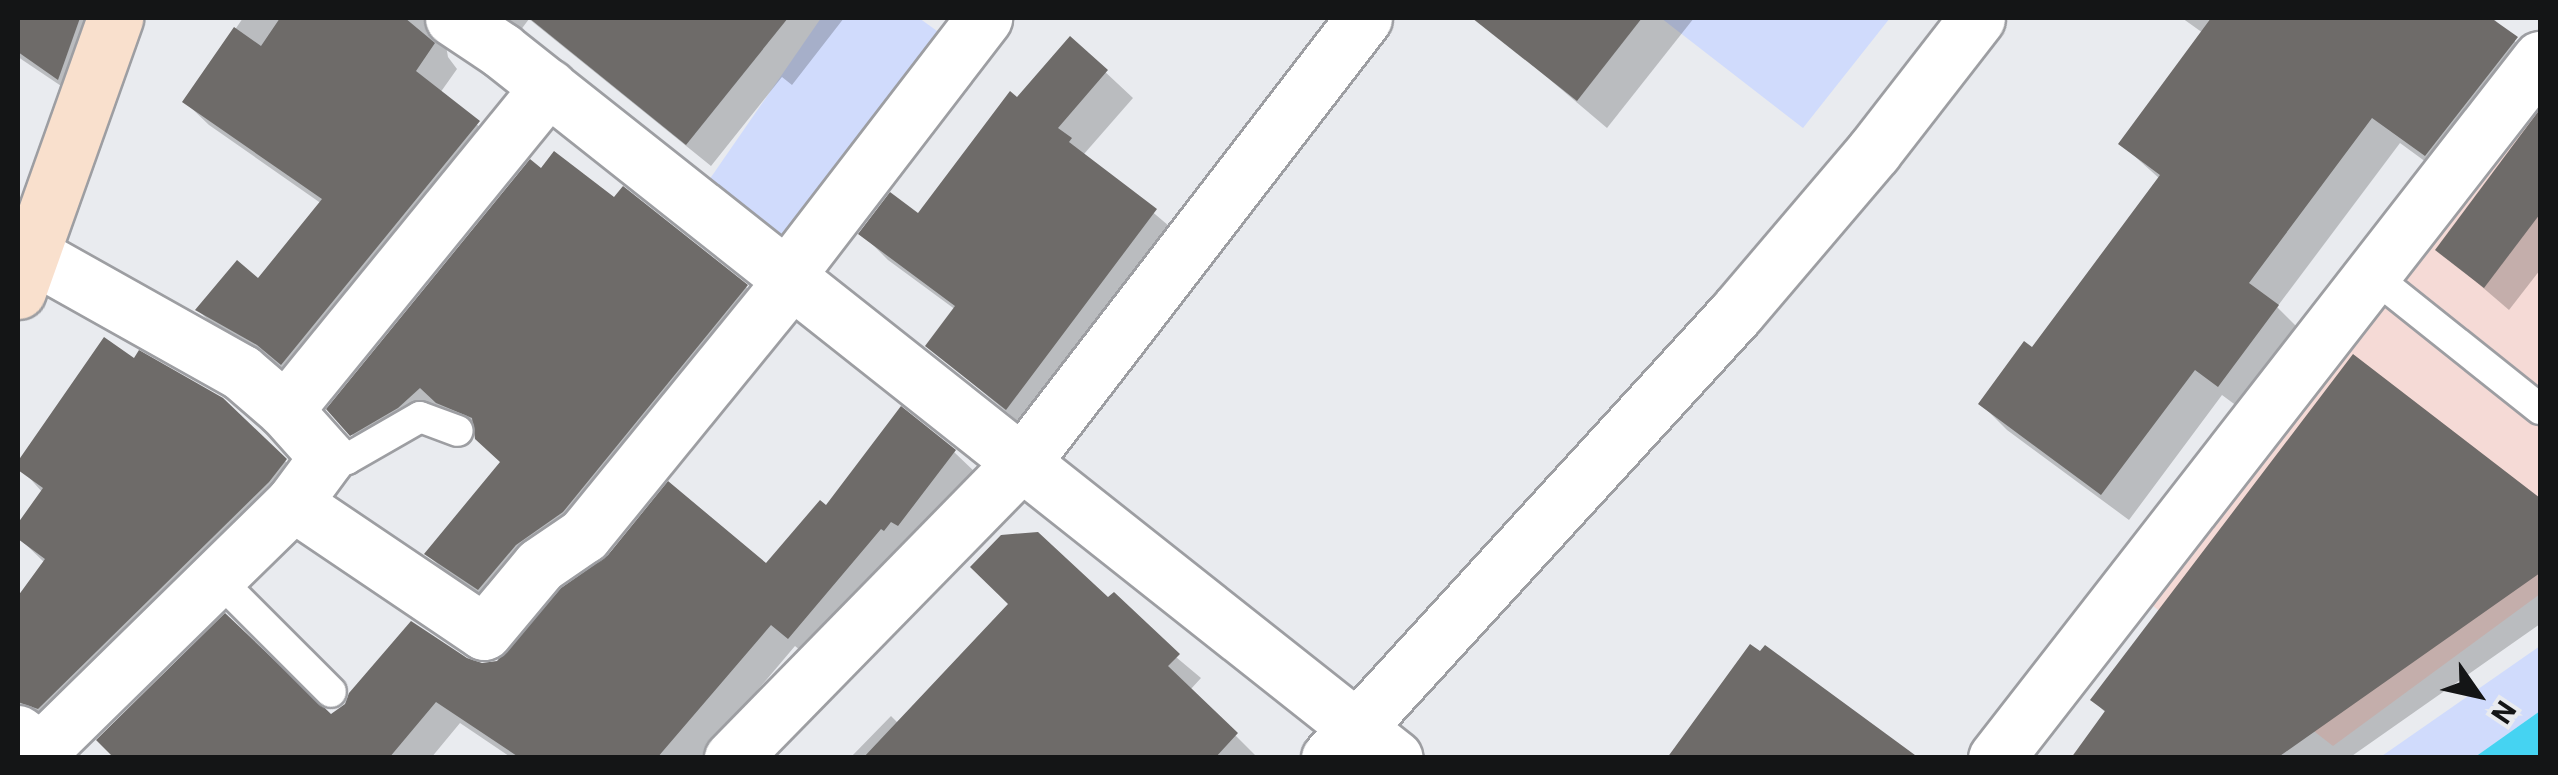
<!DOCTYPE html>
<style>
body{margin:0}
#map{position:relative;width:2558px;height:775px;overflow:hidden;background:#e9ebef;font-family:Roboto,sans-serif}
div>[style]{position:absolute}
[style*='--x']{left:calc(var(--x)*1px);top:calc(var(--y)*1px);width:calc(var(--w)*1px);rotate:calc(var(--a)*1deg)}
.industrial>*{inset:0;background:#f5dad6}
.green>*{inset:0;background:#d0dbfc}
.water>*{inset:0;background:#45d3f2}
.shadow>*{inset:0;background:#0003}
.building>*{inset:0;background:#6e6b69}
.roads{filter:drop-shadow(2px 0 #9d9ea2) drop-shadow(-2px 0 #9d9ea2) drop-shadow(0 2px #9d9ea2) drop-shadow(0 -2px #9d9ea2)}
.service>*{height:30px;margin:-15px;padding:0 15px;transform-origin:15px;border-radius:15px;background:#fff}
.minor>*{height:55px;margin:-27.5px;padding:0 27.5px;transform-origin:27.5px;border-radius:27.5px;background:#fff}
.tertiary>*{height:55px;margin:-27.5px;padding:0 27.5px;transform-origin:27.5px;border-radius:27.5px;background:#fff}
.secondary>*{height:55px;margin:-27.5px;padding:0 27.5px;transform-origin:27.5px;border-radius:27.5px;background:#f9e0cd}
span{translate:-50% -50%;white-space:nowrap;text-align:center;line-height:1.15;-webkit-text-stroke:8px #e9ebef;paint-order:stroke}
.frame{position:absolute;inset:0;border:20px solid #141516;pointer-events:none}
.north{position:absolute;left:2428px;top:645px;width:100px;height:100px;-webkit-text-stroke:8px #e9ebef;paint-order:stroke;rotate:124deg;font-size:28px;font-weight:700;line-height:40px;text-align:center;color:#141516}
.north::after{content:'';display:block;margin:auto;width:35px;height:45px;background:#141516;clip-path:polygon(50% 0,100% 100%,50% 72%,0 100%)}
</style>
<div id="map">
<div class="industrial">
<div style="clip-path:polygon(2540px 96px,2540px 594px,2333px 746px,2148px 602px)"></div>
</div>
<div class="green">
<div style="clip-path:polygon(821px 18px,919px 18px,944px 36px,786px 245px,707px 183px)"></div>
<div style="clip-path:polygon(1661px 18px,1890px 18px,1803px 128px)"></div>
<div style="clip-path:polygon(2540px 646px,2540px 711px,2475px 757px,2379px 758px)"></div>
</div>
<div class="water">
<div style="clip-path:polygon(2540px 711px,2540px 757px,2475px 757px)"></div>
</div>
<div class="shadow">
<div style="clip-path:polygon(18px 18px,82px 18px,101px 36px,79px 98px,18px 57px)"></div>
<div style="clip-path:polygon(243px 18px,458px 18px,445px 40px,448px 57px,457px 69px,440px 93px,502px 146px,306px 387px,283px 368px,222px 334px,198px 310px,258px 282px,322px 204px,209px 125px,185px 102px)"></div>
<div style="clip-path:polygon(496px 18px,623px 18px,669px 54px,699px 18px,844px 18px,792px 85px,782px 77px,711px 166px,529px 19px,520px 31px)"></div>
<div style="clip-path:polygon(1499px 18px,1694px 18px,1607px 128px,1490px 29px)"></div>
<div style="clip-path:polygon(2182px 18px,2493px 18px,2526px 53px,2452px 181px,2400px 143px,2277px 307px,2303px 333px,2245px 412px,2222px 395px,2129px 520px,2007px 430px,1981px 404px,2032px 350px,2160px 179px,2121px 144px,2203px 33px)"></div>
<div style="clip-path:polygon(1071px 40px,1133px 98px,1084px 154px,1182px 237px,1033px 434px,928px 346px,956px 310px,888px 260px,861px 233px,918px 217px)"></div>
<div style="clip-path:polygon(2540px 114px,2540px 270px,2509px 310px,2439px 250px)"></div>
<div style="clip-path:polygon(541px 171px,614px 201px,746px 287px,769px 310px,502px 612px,450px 577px,427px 554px,503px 463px,476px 432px,444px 409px,422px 430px,375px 457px,352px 434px)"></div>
<div style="clip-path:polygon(105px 341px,285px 461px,311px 487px,66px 734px,18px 715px,18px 600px,45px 563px,18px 537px,18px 527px,43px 493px,18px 465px)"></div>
<div style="clip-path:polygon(2354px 358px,2540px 501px,2540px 624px,2349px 758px,2074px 758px,2106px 713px,2093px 700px)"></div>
<div style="clip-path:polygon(954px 452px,977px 474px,812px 660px,795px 646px,700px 758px,512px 758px,460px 723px,431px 758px,117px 758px,330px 718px,466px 661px,481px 666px,498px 663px,767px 566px,826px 508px)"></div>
<div style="clip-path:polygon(1109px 601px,1201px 678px,1190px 690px,1258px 758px,850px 758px,891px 716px,898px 723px)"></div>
</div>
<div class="building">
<div style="clip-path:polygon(18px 18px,80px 18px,58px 80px,18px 52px)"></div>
<div style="clip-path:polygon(280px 18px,405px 18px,435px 43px,416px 71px,480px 121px,281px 365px,257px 345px,195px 310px,237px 260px,258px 278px,322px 199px,182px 102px,234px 27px,261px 46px)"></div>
<div style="clip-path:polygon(529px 18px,788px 18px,686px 145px)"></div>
<div style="clip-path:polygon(1472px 18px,1642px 18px,1577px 101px)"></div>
<div style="clip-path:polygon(2211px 18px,2491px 18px,2518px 37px,2425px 156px,2372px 118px,2249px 283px,2279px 305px,2218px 387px,2195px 370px,2101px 495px,1978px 404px,2024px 341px,2032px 347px,2160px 175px,2118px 144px)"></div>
<div style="clip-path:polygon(1070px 36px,1108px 70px,1058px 128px,1072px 138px,1069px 142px,1157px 209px,1006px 410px,925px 346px,955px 306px,858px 234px,890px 192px,918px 213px,1010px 91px,1017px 97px)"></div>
<div style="clip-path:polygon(2540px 109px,2540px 214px,2484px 288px,2435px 250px)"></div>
<div style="clip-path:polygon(554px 151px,614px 197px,623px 186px,748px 285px,563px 512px,516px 545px,478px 590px,424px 554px,500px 462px,475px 439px,472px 418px,436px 403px,420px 388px,398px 408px,350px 436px,326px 409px,530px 159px,541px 168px)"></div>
<div style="clip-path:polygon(104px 337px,134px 358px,139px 350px,223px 398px,287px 459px,269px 482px,38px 709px,18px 702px,18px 596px,45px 559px,18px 539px,18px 523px,43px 488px,18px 470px,18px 461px)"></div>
<div style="clip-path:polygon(2353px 354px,2540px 498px,2540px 573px,2277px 758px,2071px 758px,2105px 711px,2090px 700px)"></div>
<div style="clip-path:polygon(901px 406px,956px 450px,898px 526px,891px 522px,884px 531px,881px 529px,788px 639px,771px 625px,657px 758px,520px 758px,436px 702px,389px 758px,114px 758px,96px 740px,225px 613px,331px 714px,345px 704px,349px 693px,411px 621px,467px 658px,482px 663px,497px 661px,561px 588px,608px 555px,668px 481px,766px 563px,820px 500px,826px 505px)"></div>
<div style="clip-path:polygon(1038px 532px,1108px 597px,1114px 592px,1180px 654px,1168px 666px,1238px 733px,1215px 758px,863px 758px,1008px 604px,970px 567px,1001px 535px)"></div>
<div style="clip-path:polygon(1750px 644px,1760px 651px,1765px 645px,1919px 758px,1667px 758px)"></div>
</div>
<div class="roads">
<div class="service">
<div style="--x:2372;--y:275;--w:215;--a:38.6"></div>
<div style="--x:327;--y:457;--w:20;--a:6"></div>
<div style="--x:347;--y:459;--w:84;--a:-29.9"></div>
<div style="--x:420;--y:417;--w:40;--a:20.2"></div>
<div style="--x:217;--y:578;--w:161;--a:45"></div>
</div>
<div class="minor">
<div style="--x:453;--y:18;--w:58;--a:33.7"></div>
<div style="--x:501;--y:50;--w:1140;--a:38.38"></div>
<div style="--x:18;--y:247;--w:256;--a:29.3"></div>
<div style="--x:241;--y:372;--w:58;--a:40.8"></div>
<div style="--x:285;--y:410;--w:63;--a:48.2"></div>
<div style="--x:327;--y:457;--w:57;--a:126.5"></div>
<div style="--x:293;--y:503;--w:353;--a:135.6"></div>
<div style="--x:41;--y:750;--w:29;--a:-144"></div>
<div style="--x:787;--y:275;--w:324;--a:-52.5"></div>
<div style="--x:285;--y:410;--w:417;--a:-50.8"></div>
<div style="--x:293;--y:503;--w:230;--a:34"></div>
<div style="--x:484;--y:632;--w:87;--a:-50.1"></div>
<div style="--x:540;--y:565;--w:53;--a:-34.3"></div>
<div style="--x:584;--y:535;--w:330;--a:-50.8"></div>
<div style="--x:732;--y:758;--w:416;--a:-45.6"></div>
<div style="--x:1023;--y:461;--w:559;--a:-52.41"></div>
<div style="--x:1996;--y:758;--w:886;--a:-52.11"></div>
</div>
<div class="tertiary">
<div style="--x:1329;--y:758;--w:604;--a:-47.55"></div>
<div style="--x:1737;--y:312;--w:211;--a:-49.6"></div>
<div style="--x:1874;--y:151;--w:168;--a:-52.2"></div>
</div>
<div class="secondary">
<div style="--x:18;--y:291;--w:290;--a:-70.4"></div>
</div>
</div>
<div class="frame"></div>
<div class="north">N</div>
</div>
